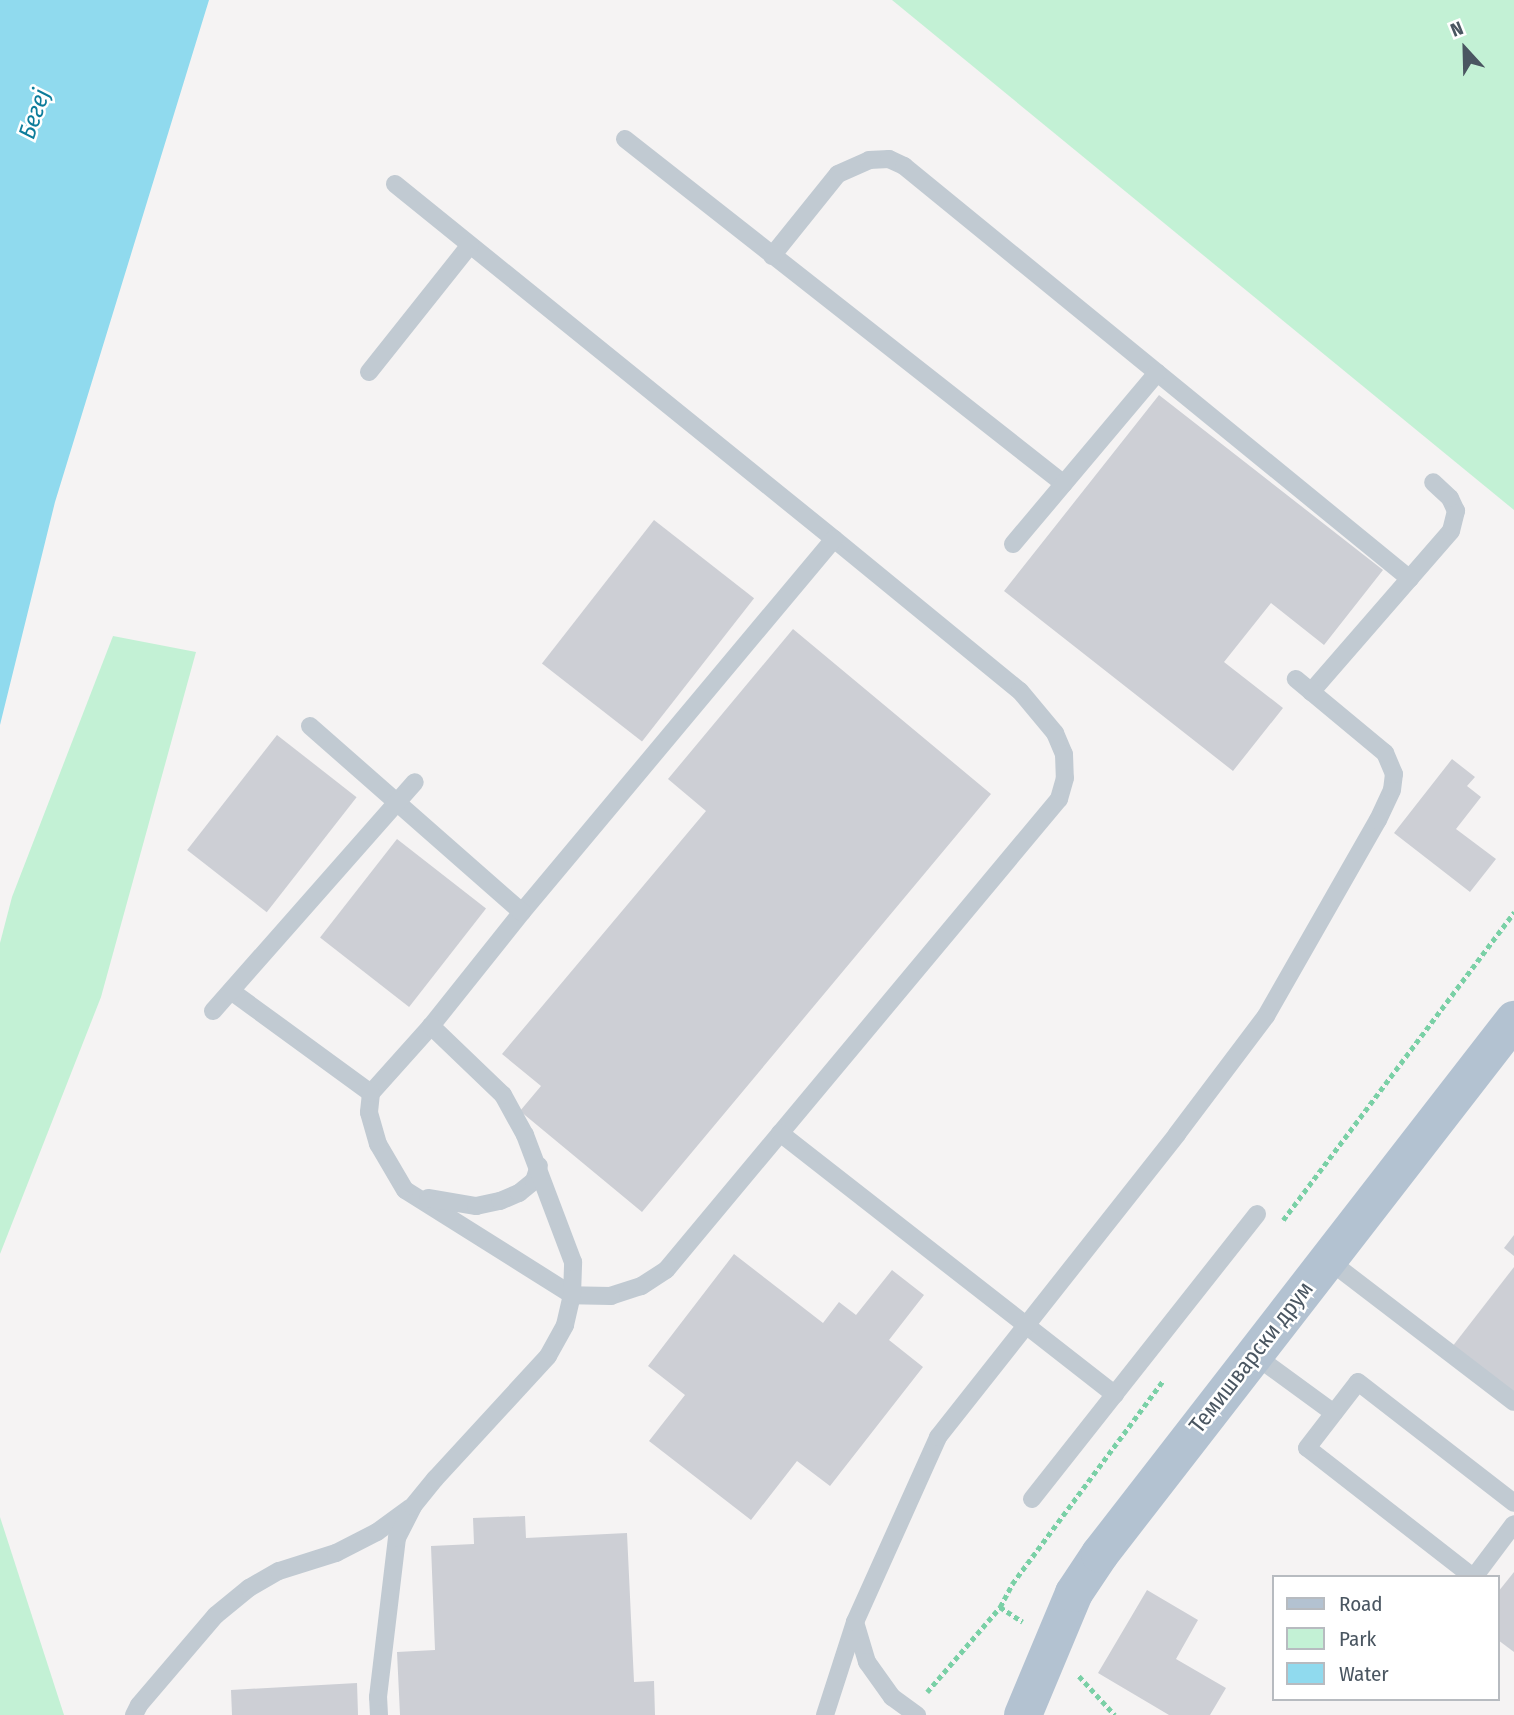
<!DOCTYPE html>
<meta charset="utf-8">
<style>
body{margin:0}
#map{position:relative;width:1514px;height:1715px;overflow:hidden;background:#f5f3f3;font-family:"Fira Sans Condensed",sans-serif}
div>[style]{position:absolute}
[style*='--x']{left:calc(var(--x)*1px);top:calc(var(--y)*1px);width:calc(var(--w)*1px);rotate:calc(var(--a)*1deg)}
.green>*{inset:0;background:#c3f1d5}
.water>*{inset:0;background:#90daee}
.building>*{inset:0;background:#cdcfd5;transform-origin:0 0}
.path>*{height:4.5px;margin-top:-2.25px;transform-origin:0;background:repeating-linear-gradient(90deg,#7ad0a6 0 5px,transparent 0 8.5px)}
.lane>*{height:18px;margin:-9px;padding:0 9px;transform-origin:9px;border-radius:9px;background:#c1cad2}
.primary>*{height:38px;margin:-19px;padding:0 19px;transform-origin:19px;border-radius:19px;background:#b3c2d1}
span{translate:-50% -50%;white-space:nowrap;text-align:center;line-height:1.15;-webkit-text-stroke:5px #fff;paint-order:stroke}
.street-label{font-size:23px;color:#4a5661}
.water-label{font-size:24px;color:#0c7c9b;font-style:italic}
.legend{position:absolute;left:1272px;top:1575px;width:228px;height:126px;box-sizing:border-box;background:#fff;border:2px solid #b7bbc0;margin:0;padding:9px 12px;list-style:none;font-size:21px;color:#4a5661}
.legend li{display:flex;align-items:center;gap:14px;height:35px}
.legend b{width:35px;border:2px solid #b7bbc0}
.north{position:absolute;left:1430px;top:14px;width:70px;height:70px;-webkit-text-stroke:5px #fff;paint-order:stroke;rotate:338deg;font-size:19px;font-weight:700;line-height:28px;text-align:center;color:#4a5661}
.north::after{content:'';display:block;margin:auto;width:24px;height:32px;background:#4a5661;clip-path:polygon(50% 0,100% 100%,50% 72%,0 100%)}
</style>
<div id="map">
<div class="green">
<div style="clip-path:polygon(892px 0,1514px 0,1514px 510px)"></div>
<div style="clip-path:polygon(113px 636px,196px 652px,101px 997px,0 1254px,0 943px,12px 897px)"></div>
<div style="clip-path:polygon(0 1517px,64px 1715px,0 1715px)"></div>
</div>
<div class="water">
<div style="clip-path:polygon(0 0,209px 0,55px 502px,0 725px)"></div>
</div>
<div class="building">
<div style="clip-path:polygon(1159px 395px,1383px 570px,1324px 645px,1271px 603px,1224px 662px,1283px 708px,1233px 771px,1004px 591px)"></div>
<div style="left:654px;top:520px;width:127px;height:182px;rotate:38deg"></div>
<div style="clip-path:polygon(793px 629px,991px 794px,642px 1212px,520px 1111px,541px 1086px,502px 1054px,706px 811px,668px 779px)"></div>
<div style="left:277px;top:735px;width:101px;height:146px;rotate:38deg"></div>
<div style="clip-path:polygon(1452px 759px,1475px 777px,1467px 786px,1481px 797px,1456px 829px,1496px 859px,1470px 892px,1394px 833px)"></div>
<div style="left:397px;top:839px;width:113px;height:125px;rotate:38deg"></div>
<div style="clip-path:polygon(1514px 1235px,1514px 1256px,1504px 1248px)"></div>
<div style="clip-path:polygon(734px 1254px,823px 1323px,839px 1302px,856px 1315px,892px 1270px,924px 1295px,889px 1340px,923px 1367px,830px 1486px,797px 1461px,751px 1520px,649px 1441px,685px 1395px,648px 1366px)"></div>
<div style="clip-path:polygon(1514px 1267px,1514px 1395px,1452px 1347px)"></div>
<div style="clip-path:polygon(525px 1516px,526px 1538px,627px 1533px,634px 1682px,654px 1681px,655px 1715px,400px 1715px,397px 1652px,435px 1650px,431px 1546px,474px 1544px,473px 1518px)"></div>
<div style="clip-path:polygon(1514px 1572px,1514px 1652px,1498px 1640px,1498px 1592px)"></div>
<div style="clip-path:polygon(1147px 1590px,1198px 1620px,1176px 1659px,1226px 1688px,1210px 1715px,1169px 1715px,1098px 1673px)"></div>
<div style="clip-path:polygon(357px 1683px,358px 1715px,232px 1715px,231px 1690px)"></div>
</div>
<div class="path">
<div style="--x:1283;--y:1220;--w:385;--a:-53.1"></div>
<div style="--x:1000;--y:1607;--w:27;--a:33"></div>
<div style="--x:1079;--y:1676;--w:53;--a:47.3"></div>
<div style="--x:927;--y:1692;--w:112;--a:-49.3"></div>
<div style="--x:1000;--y:1607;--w:26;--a:-62"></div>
<div style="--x:1012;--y:1584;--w:253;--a:-53.4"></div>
</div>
<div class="lane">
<div style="--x:625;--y:139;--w:558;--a:38.16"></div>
<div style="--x:395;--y:184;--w:565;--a:38.96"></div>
<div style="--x:834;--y:539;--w:240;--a:39.3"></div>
<div style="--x:1020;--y:691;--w:55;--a:50.2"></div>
<div style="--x:1055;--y:733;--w:23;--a:67"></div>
<div style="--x:1064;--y:754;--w:24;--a:88"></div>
<div style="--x:1065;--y:778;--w:22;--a:106"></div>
<div style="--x:1059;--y:799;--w:613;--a:129.84"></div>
<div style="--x:666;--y:1270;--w:30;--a:147"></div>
<div style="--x:641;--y:1286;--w:32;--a:162"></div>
<div style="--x:611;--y:1296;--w:39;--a:-179"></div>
<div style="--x:572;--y:1295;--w:197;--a:-147.8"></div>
<div style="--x:405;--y:1190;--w:53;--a:-120.4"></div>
<div style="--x:378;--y:1144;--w:33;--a:-106"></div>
<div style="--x:369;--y:1112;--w:19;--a:-84"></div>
<div style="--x:371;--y:1093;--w:90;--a:-48.2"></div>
<div style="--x:431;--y:1026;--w:146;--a:-51.4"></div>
<div style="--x:522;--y:912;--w:486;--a:-50.1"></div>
<div style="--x:772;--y:256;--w:105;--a:-51.2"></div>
<div style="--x:838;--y:174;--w:34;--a:-24"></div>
<div style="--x:869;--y:160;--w:20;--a:-3"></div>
<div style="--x:889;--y:159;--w:17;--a:25"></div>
<div style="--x:904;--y:166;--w:653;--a:39.22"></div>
<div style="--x:369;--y:372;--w:162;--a:-51.5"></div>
<div style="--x:1013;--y:544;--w:224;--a:-49.9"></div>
<div style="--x:1311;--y:692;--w:213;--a:-49"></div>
<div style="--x:1451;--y:531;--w:21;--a:-76"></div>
<div style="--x:1456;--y:511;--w:14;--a:-115"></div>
<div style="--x:1450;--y:498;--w:23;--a:-137"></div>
<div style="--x:310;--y:726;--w:282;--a:41.3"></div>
<div style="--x:231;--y:991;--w:173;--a:36.1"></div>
<div style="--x:213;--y:1011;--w:305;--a:-48.6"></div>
<div style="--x:780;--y:1133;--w:425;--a:38"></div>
<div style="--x:428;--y:1198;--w:49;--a:9.5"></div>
<div style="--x:476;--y:1206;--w:25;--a:-12"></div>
<div style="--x:500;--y:1201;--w:21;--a:-23"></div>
<div style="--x:519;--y:1193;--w:19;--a:-39"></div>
<div style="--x:534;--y:1181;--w:16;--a:-72"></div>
<div style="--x:1327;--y:1259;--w:235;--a:37.4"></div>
<div style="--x:1253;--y:1354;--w:100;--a:36.1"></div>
<div style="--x:1032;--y:1499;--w:363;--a:-51.7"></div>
<div style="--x:1473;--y:1577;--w:210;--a:-142.1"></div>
<div style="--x:1307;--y:1448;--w:83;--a:-52.3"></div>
<div style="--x:1358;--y:1382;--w:197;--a:37.8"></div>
<div style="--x:1474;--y:1577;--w:66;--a:-53"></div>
<div style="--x:855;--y:1622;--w:42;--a:73.3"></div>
<div style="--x:867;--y:1662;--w:43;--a:54.5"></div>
<div style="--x:892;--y:1697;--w:31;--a:36"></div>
<div style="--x:134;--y:1715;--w:11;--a:-63"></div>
<div style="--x:139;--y:1705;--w:118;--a:-49.5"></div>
<div style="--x:216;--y:1615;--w:43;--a:-39.3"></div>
<div style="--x:249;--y:1588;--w:34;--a:-30"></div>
<div style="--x:279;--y:1571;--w:60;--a:-17.5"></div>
<div style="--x:336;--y:1553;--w:46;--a:-27.1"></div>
<div style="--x:377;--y:1532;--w:41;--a:-36"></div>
<div style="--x:379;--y:1715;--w:18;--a:-93"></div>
<div style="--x:378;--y:1697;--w:160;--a:-83.2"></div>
<div style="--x:397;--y:1538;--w:36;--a:-63"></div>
<div style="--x:413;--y:1506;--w:35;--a:-51"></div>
<div style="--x:435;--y:1479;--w:167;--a:-47.4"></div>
<div style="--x:548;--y:1356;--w:35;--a:-61"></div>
<div style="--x:565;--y:1325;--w:31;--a:-77"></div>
<div style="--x:572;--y:1295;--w:33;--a:-88"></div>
<div style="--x:573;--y:1262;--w:136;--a:-110.7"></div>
<div style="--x:525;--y:1135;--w:46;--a:-118.8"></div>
<div style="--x:503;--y:1095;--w:100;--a:-136.2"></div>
<div style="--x:825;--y:1715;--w:98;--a:-72.1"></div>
<div style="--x:855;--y:1622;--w:203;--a:-65.8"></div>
<div style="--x:938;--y:1437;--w:386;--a:-51.7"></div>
<div style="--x:1177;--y:1134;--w:148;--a:-53"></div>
<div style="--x:1266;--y:1016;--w:226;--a:-60.3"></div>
<div style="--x:1378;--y:820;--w:33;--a:-65"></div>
<div style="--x:1392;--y:790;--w:16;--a:-83"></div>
<div style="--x:1394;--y:774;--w:23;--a:-113"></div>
<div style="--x:1385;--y:753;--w:116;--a:-140.3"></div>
</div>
<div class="primary">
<div style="--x:1023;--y:1715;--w:132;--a:-67.3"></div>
<div style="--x:1074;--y:1593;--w:47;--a:-56.3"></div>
<div style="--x:1100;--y:1554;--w:676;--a:-52.21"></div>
</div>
<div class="street-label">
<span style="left:1251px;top:1357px;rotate:-52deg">Темишварски друм</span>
</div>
<div class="water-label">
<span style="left:35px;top:114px;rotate:-71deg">Бегеј</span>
</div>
<ul class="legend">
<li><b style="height:9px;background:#b3c2d1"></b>Road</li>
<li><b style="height:19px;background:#c3f1d5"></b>Park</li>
<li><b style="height:19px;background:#90daee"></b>Water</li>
</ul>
<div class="north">N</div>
</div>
